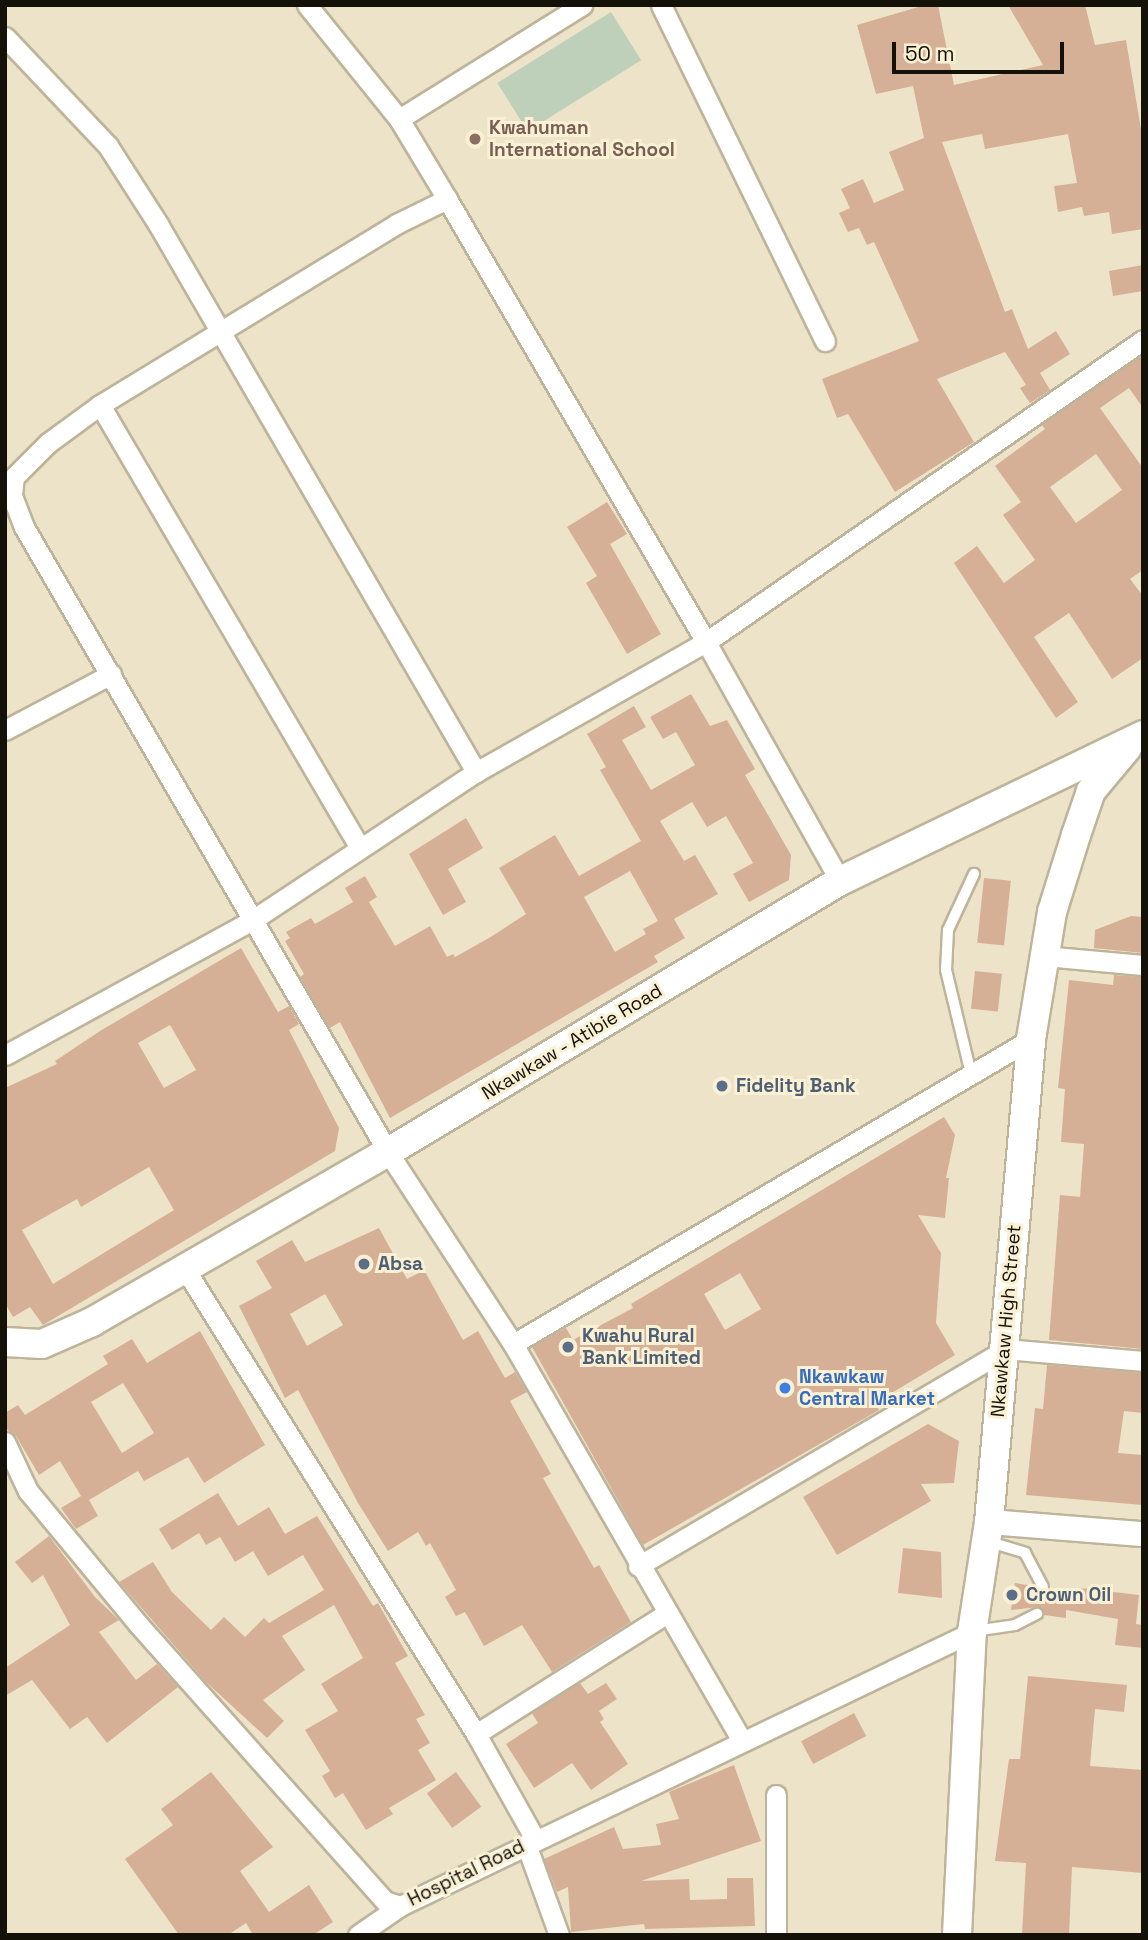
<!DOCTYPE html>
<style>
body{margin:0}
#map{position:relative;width:1148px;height:1940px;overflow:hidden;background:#ede3c8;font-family:"Space Grotesk",sans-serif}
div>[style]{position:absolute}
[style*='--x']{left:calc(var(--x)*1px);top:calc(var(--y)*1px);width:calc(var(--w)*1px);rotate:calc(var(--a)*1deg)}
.green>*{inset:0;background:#bfd0ba;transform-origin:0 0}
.building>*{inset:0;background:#d5b097;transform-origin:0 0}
.roads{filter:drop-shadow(2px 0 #bdb49a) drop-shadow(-2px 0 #bdb49a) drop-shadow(0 2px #bdb49a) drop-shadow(0 -2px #bdb49a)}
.service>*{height:10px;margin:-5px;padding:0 5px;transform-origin:5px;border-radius:5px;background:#fff}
.minor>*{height:19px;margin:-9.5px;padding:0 9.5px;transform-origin:9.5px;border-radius:9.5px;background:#fff}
.tertiary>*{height:24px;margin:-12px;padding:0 12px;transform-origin:12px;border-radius:12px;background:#fff}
.secondary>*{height:28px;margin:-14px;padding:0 14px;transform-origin:14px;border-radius:14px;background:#fff}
.dots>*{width:19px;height:19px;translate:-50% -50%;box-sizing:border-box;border:4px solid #faf1d5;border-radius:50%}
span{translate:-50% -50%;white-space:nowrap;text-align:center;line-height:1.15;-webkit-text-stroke:6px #faf1d5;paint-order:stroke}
.education-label{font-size:19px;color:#785e54;font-weight:700}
.left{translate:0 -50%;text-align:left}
.street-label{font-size:19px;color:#141108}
.service-label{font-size:19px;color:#4e5e75;font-weight:700}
.shop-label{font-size:19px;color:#366cbe;font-weight:700}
.frame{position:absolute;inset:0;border:7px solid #141108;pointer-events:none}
.scale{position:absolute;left:892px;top:42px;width:172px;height:32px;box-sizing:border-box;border:4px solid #141108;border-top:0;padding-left:9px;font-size:21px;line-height:24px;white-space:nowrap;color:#141108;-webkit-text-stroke:5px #faf1d5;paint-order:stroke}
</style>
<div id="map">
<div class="green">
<div style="left:611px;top:12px;width:57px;height:134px;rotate:58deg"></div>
</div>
<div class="building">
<div style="clip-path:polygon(925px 5px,938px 5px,954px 85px,1043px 65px,1008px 5px,1085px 5px,1095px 45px,1126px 40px,1143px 141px,1143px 229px,1112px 234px,1109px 212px,1084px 216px,1082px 207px,1058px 212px,1054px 186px,1077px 183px,1068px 134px,985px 149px,982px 134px,942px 142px,1005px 312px,1012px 309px,1028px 349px,1056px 331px,1070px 354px,1040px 373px,1050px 390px,1030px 403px,1020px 388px,1026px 385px,1005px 352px,937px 379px,974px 442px,895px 492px,848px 414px,837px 418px,822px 379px,919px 341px,874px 242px,867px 245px,859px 228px,848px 232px,839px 213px,850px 208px,841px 189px,863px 179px,874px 203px,904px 190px,889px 152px,924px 138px,913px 86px,876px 94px,857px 25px)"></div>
<div style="clip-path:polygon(1143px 265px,1143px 291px,1113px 296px,1109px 271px)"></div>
<div style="clip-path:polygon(evenodd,1143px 355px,1143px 408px,1129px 388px,1100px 408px,1143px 468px,1143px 570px,1130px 579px,1143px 596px,1143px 658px,1112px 679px,1069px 613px,1034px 637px,1078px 702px,1056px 718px,954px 563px,977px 546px,1004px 583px,1035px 560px,1003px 515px,1021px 502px,995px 466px,1045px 429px,1042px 425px,1143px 355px,1096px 454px,1122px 490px,1076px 523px,1050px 487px,1096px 454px)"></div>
<div style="clip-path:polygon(607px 502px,627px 534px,610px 544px,661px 634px,627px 654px,586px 583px,597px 576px,567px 527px)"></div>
<div style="clip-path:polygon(evenodd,691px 694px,710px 726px,727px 720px,755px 769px,745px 775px,791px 855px,789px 880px,749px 902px,733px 874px,753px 863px,726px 816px,707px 827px,692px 802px,660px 821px,684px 861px,695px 855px,718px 894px,674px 919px,685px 938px,654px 956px,658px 962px,390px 1118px,340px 1022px,330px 1028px,300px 977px,304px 974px,285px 941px,290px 938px,286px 932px,311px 918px,315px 924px,353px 902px,345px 888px,365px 876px,377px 897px,369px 902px,395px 946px,430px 926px,447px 957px,453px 954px,455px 957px,489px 938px,526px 914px,499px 868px,555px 835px,579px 876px,641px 841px,600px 770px,606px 767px,587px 734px,634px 706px,646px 727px,622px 740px,651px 790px,695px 765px,676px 732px,663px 739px,650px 717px,691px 694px,630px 871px,658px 921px,643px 929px,646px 934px,615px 952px,584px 897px,630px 871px)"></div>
<div style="clip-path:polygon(466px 818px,483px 848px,448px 869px,466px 902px,443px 915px,409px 854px)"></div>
<div style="left:984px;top:878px;width:27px;height:65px;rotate:6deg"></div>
<div style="clip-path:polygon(1131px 916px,1143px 917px,1143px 953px,1094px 948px,1095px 930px)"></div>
<div style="clip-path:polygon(evenodd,241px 948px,278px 1012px,289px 1006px,299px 1024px,289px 1030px,339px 1128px,335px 1151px,43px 1325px,30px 1307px,13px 1317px,5px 1303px,5px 1088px,57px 1064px,55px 1061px,100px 1031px,241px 948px,170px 1025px,196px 1070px,164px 1088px,138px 1043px,170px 1025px,241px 948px,149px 1167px,174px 1210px,53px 1284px,22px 1230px,77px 1199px,81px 1207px,149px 1167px)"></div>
<div style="left:975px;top:971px;width:27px;height:38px;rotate:6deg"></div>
<div style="clip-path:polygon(1114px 975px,1143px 977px,1143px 1349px,1049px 1340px,1060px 1195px,1080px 1197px,1084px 1144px,1061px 1142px,1065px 1089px,1058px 1088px,1069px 980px,1113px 985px)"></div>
<div style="clip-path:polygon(evenodd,944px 1117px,955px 1135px,946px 1178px,949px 1178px,945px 1218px,918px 1215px,941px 1253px,936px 1323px,955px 1355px,875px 1403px,879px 1410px,643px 1545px,532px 1347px,566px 1328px,573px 1340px,633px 1308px,631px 1304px,944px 1117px,740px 1273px,761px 1309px,725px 1330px,704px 1294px,740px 1273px)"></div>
<div style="clip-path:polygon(evenodd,379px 1228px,407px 1279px,424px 1270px,463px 1340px,478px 1331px,505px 1378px,515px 1372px,527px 1392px,510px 1401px,551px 1474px,543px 1478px,594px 1568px,599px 1565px,631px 1622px,552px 1672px,522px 1625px,484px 1646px,465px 1612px,456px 1616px,445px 1597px,456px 1590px,430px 1543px,426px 1546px,418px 1532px,388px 1551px,358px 1503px,298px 1390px,285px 1398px,239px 1306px,272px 1288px,256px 1261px,292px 1240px,305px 1262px,379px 1228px,325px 1294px,343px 1325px,307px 1346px,290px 1314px,325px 1294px)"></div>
<div style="clip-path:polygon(evenodd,200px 1331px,265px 1445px,204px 1483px,188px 1457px,144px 1481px,138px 1471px,89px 1500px,98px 1516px,76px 1529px,61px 1508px,81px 1496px,60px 1461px,39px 1475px,16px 1436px,5px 1428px,5px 1413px,18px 1405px,25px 1415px,108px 1364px,103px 1356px,132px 1339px,147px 1363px,200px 1331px,123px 1383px,154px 1433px,122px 1453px,91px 1402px,123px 1383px)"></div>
<div style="clip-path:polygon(1047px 1365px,1143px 1373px,1143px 1413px,1124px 1411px,1118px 1453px,1143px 1455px,1143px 1505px,1026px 1495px,1035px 1408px,1043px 1409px)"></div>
<div style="clip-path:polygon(928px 1424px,959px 1441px,954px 1483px,921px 1484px,931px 1501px,837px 1555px,803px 1497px)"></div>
<div style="clip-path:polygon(218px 1493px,238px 1526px,269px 1507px,285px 1534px,317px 1516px,373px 1606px,378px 1603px,408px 1656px,395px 1663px,425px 1715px,416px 1719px,430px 1743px,418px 1750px,436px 1780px,389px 1808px,393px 1814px,366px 1830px,343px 1793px,335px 1798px,322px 1776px,330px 1771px,305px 1730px,338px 1711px,321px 1684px,363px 1658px,334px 1605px,282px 1636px,305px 1670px,263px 1700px,284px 1721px,267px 1738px,206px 1682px,119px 1582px,153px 1562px,172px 1592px,211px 1630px,224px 1617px,245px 1637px,264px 1618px,269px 1623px,324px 1590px,303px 1555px,268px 1576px,253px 1551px,235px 1562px,220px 1537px,206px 1545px,199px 1533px,172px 1550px,159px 1529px)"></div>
<div style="clip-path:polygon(49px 1536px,95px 1597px,119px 1620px,99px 1632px,136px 1680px,157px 1664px,178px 1687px,107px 1743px,87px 1717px,70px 1729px,32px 1680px,5px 1696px,5px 1668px,70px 1625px,43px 1575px,32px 1583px,15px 1562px)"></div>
<div style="clip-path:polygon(903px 1548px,941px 1552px,942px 1598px,898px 1593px)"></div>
<div style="clip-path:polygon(1015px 1583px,1034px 1586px,1042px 1594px,1050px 1588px,1079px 1592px,1080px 1588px,1139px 1595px,1136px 1624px,1143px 1625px,1143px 1648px,1115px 1645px,1118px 1619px,1066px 1610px,1066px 1618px,1044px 1615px,1038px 1607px,1011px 1610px)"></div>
<div style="clip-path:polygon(1028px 1676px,1127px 1685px,1124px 1712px,1095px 1709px,1090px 1766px,1143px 1770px,1143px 1873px,1072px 1867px,1069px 1935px,1022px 1935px,1026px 1863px,995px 1861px,1009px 1759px,1020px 1759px)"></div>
<div style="clip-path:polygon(580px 1683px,588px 1694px,606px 1683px,617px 1699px,599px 1711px,604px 1719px,600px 1722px,628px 1764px,591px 1790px,572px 1763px,534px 1788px,506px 1744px,538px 1723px,532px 1713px)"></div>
<div style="left:854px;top:1713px;width:26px;height:60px;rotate:62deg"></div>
<div style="clip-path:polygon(734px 1765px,761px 1841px,641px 1881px,689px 1879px,690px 1900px,727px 1899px,727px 1878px,753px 1878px,755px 1926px,645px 1929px,644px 1924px,571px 1932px,568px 1887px,557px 1892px,544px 1859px,614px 1827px,623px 1849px,661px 1845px,656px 1824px,679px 1819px,669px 1792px)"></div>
<div style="clip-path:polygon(211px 1772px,273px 1847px,240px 1871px,269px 1912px,309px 1885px,333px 1922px,313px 1935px,253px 1935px,246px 1923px,228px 1935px,179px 1935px,125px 1859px,173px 1825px,161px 1809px)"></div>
<div style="left:456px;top:1772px;width:43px;height:36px;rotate:54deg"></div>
</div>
<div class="roads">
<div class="service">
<div style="--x:971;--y:1074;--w:107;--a:-103.5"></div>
<div style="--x:946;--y:970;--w:40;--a:-87.1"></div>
<div style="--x:948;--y:930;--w:62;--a:-65.1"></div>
<div style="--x:990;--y:1542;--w:37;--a:17"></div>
<div style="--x:1025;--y:1553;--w:38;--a:62"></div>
<div style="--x:974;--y:1631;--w:41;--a:-8.3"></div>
<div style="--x:1015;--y:1625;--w:25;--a:-27"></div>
</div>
<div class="minor">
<div style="--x:307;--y:5;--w:146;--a:51.1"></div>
<div style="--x:399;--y:119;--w:93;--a:59"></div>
<div style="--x:661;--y:5;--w:374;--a:64"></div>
<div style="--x:5;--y:37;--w:150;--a:46.6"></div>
<div style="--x:108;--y:146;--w:93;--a:57.3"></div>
<div style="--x:158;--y:224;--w:634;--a:59.87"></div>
<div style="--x:399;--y:119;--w:216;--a:-31.9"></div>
<div style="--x:100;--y:405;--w:514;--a:59.59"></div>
<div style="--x:5;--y:730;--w:120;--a:-27.8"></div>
<div style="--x:1044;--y:956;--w:99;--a:5.2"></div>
<div style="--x:5;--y:1055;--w:284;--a:-28.6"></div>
<div style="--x:254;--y:919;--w:266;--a:-33.5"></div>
<div style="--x:476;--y:772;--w:264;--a:-29.5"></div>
<div style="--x:706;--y:642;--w:531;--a:-34.65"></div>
<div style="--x:185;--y:1269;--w:549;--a:57.96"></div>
<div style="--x:476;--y:1734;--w:120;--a:60.7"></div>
<div style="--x:513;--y:1344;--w:601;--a:-30.49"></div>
<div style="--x:5;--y:1442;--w:54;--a:64.9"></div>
<div style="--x:28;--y:1491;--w:173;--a:50.4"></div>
<div style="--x:138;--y:1624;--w:371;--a:48.3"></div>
<div style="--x:385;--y:1901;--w:16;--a:18"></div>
<div style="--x:400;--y:1906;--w:634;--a:-25.6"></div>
<div style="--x:638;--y:1566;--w:427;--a:-30.5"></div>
<div style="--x:1006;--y:1349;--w:138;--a:5"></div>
<div style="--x:476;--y:1734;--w:225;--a:-32.3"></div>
<div style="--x:741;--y:1739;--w:456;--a:-120"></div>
<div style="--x:513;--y:1344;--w:229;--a:-123.1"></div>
<div style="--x:388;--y:1152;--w:723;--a:-120.22"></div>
<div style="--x:24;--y:527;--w:34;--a:-111"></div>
<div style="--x:12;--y:495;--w:18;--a:-84"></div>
<div style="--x:14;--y:477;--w:48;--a:-45"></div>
<div style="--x:48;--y:443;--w:64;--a:-36.2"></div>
<div style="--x:100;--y:405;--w:347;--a:-31.4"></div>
<div style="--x:396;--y:224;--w:57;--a:-26.1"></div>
<div style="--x:447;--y:199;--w:513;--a:59.69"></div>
<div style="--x:706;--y:642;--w:274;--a:60.7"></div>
<div style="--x:526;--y:1844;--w:97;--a:70.1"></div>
<div style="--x:358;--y:1935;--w:51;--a:-34.6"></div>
<div style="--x:776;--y:1935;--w:140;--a:-90"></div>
</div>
<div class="tertiary">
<div style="--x:989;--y:1522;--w:154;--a:4.5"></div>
</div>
<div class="secondary">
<div style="--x:5;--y:1342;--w:37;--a:3"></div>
<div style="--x:42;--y:1344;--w:55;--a:-23.7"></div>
<div style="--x:92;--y:1322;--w:341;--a:-29.9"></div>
<div style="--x:388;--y:1152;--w:527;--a:-30.95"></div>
<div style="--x:840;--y:881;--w:336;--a:-25.7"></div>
<div style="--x:957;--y:1935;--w:303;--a:-87.2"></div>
<div style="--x:972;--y:1632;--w:111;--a:-81.2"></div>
<div style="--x:989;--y:1522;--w:485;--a:-85"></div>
<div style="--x:1031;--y:1039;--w:129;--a:-80.6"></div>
<div style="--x:1052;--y:912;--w:81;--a:-72.7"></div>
<div style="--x:1076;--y:835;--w:46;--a:-71.2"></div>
<div style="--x:1091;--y:791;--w:56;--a:-50.1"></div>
</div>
</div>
<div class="dots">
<div style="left:475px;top:139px;background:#8d6e63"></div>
<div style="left:722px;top:1086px;background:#5c6f8a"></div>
<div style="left:364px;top:1264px;background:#5c6f8a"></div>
<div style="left:568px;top:1347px;background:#5c6f8a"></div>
<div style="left:785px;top:1388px;background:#3f7fe0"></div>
<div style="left:1012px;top:1595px;background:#5c6f8a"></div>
</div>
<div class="education-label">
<span class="left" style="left:489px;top:139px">Kwahuman<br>International School</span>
</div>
<div class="street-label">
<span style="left:572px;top:1042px;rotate:-31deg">Nkawkaw - Atibie Road</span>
<span style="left:1006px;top:1321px;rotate:-85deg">Nkawkaw High Street</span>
<span style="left:466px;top:1873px;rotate:-26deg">Hospital Road</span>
</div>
<div class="service-label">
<span class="left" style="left:736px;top:1086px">Fidelity Bank</span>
<span class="left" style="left:378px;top:1264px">Absa</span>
<span class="left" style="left:582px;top:1347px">Kwahu Rural<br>Bank Limited</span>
<span class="left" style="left:1026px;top:1595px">Crown Oil</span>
</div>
<div class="shop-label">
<span class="left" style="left:799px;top:1388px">Nkawkaw<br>Central Market</span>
</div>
<div class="frame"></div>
<div class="scale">50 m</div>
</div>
